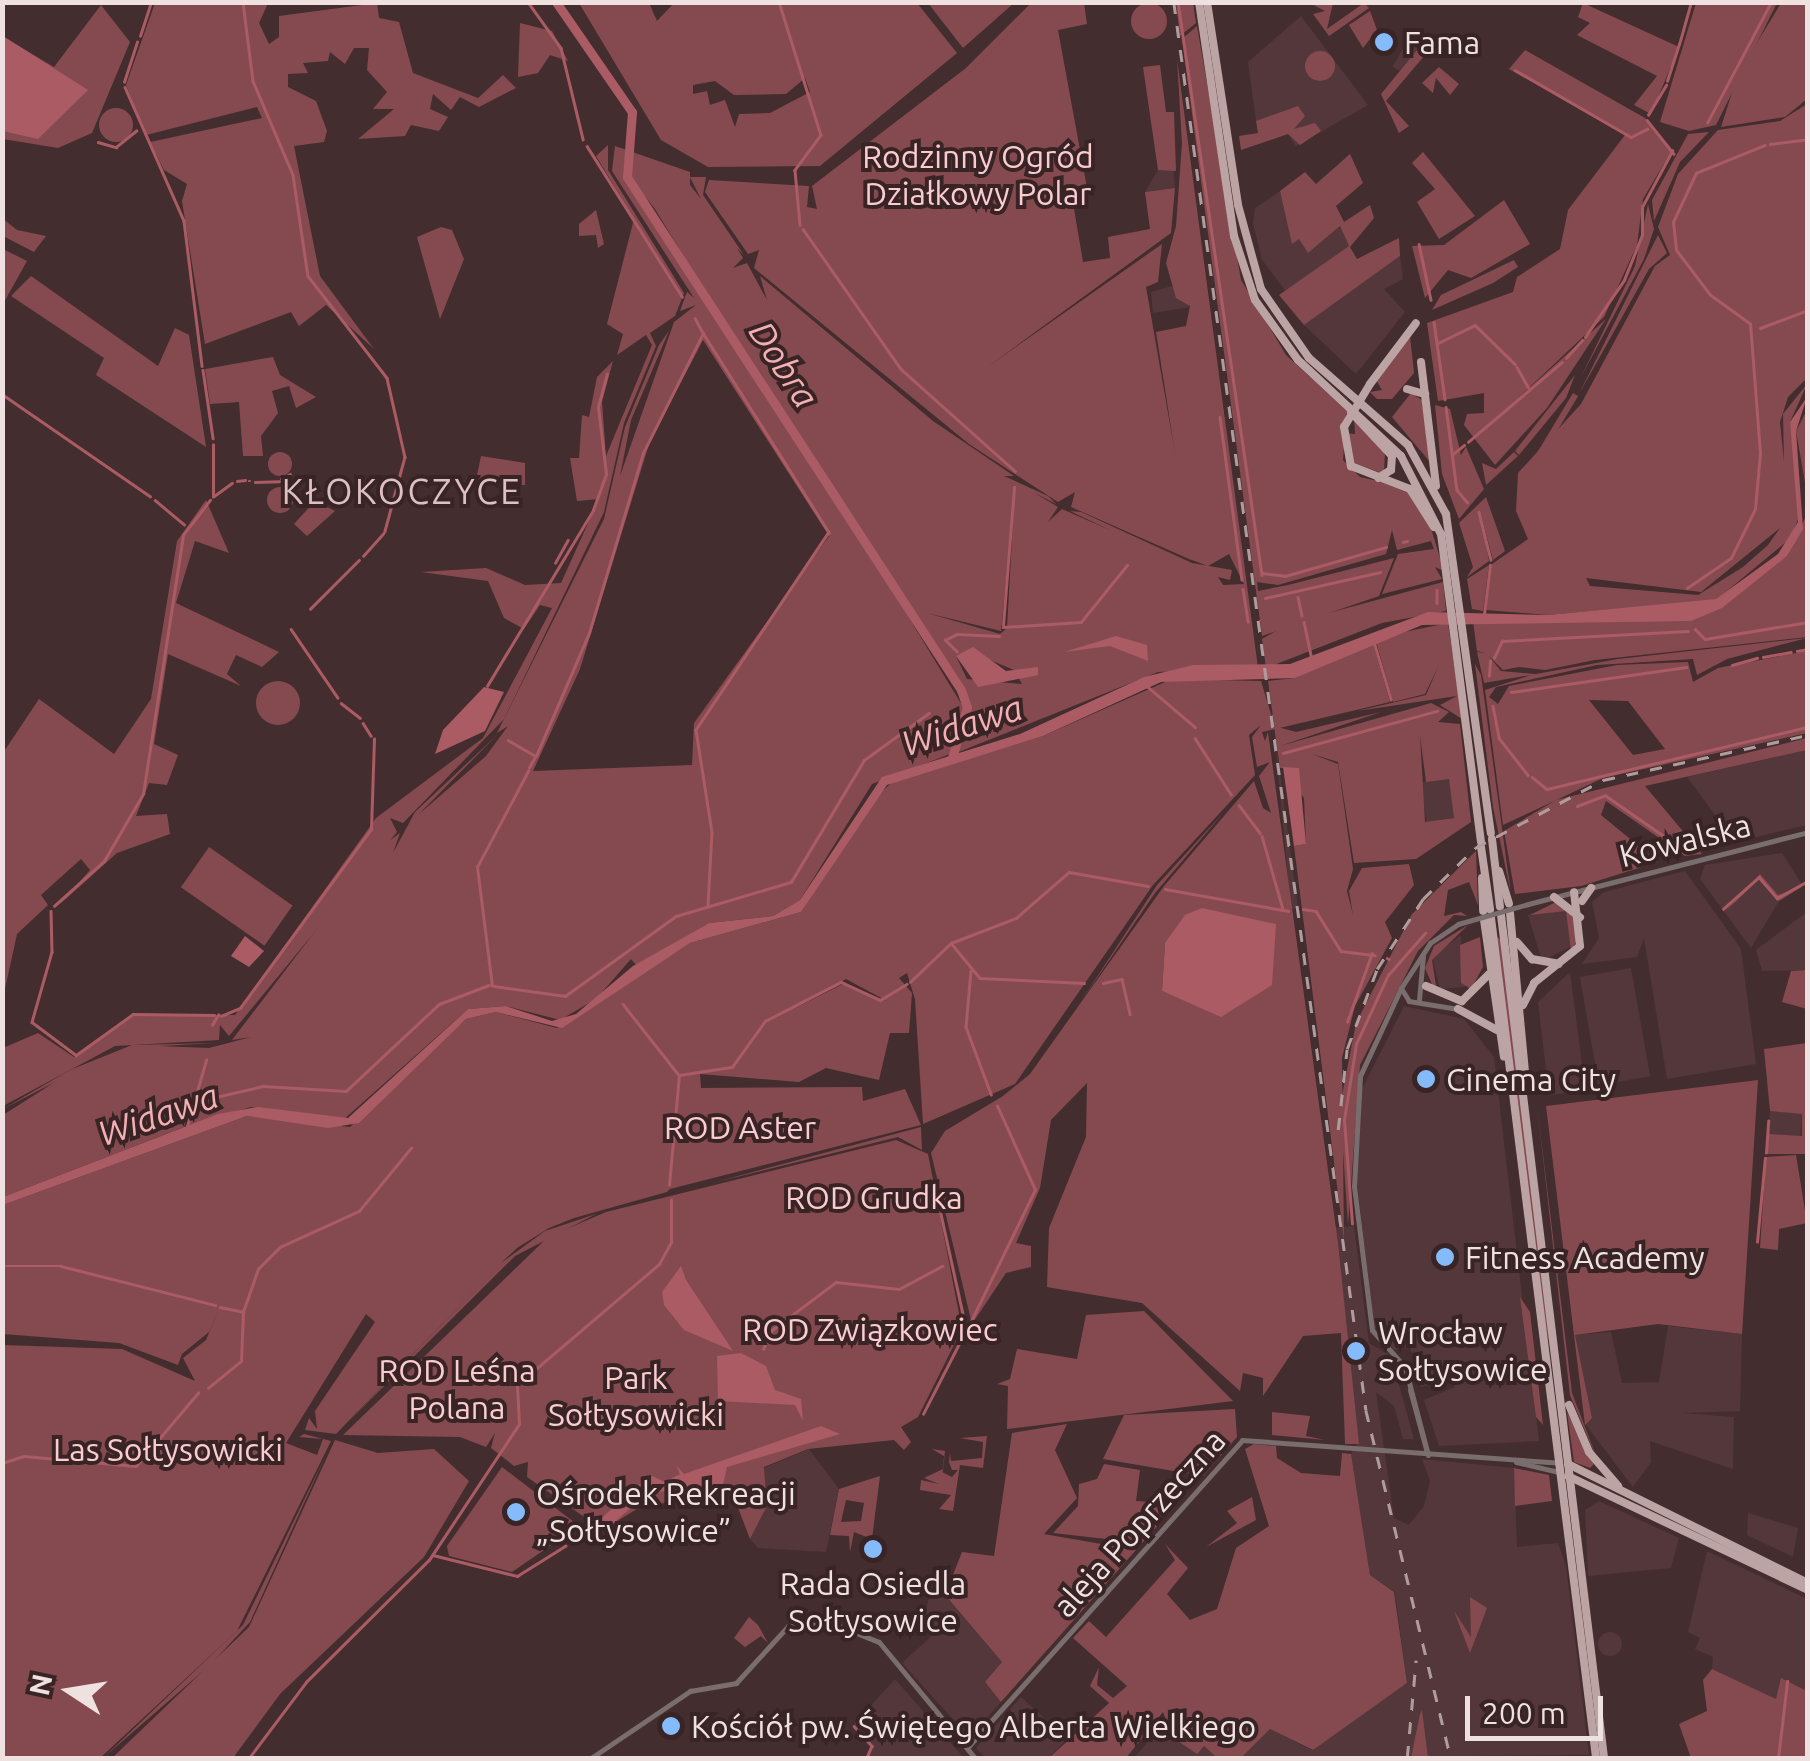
<!DOCTYPE html>
<meta charset="utf-8">
<style>
body{margin:0}
#map{position:relative;width:1810px;height:1761px;overflow:hidden;background:#442d2f;font-family:Ubuntu,sans-serif}
div>[style]{position:absolute}
[style*='--x']{left:calc(var(--x)*1px);top:calc(var(--y)*1px);width:calc(var(--w)*1px);rotate:calc(var(--a)*1deg)}
.built>*{inset:0;background:#54373a;transform-origin:0 0}
.round{border-radius:50%}
.green>*{inset:0;background:#854a50;transform-origin:0 0}
.water>*{inset:0;background:#ab5b64}
.stream>*{height:2.5px;margin:-1.25px;padding:0 1.25px;transform-origin:1.25px;border-radius:1.25px;background:#ab5b64}
.river>*{height:9px;margin:-4.5px;padding:0 4.5px;transform-origin:4.5px;border-radius:4.5px;background:#ab5b64}
.minor>*{height:5px;margin:-2.5px;padding:0 2.5px;transform-origin:2.5px;border-radius:2.5px;background:#796d6d}
.major>*{height:8px;margin:-4px;padding:0 4px;transform-origin:4px;border-radius:4px;background:#bca4a5}
.rail>*{height:2.5px;margin-top:-1.25px;transform-origin:0;background:repeating-linear-gradient(90deg,#af9d9e 0 12px,transparent 0 24px)}
.minor-bridge>*{height:5px;margin:-2.5px;padding:0 2.5px;transform-origin:2.5px;border-radius:2.5px;background:#796d6d}
.major-bridge>*{height:8px;margin:-4px;padding:0 4px;transform-origin:4px;border-radius:4px;background:#bca4a5}
.dots>*{width:28px;height:28px;translate:-50% -50%;box-sizing:border-box;border:5px solid #392425;border-radius:50%}
span{translate:-50% -50%;white-space:nowrap;text-align:center;line-height:1.15;-webkit-text-stroke:8px #392425;paint-order:stroke}
.poi-label{font-size:32px;color:#f0e1e1}
.left{translate:0 -50%;text-align:left}
.park-label{font-size:32px;color:#fbcccf}
.street-label{font-size:32px;color:#f0e1e1}
.water-label{font-size:35px;color:#f3afb4;font-style:italic}
.neighbourhood-label{font-size:35px;color:#dec0c2;letter-spacing:2.5px}
.frame{position:absolute;inset:0;border:5px solid #f0e1e1;pointer-events:none}
.north{position:absolute;left:20px;top:1641px;width:100px;height:100px;-webkit-text-stroke:8px #392425;paint-order:stroke;rotate:282deg;font-size:28px;font-weight:700;line-height:40px;text-align:center;color:#f0e1e1}
.north::after{content:'';display:block;margin:auto;width:35px;height:45px;background:#f0e1e1;clip-path:polygon(50% 0,100% 100%,50% 72%,0 100%)}
.scale{position:absolute;left:1465px;top:1696px;width:138px;height:45px;box-sizing:border-box;border:5px solid #f0e1e1;border-top:0;padding-left:12px;font-size:30px;line-height:35px;white-space:nowrap;color:#f0e1e1;-webkit-text-stroke:8px #392425;paint-order:stroke}
</style>
<div id="map">
<div class="built">
<div style="clip-path:polygon(1301px 16px,1368px 105px,1296px 146px,1277px 118px,1256px 121px,1248px 62px)"></div>
<div style="left:1412px;top:33px;width:14px;height:39px;rotate:30deg"></div>
<div style="clip-path:polygon(1158px 170px,1173px 167px,1175px 188px,1145px 192px)"></div>
<div style="clip-path:polygon(1280px 191px,1293px 243px,1299px 238px,1308px 253px,1340px 226px,1349px 246px,1288px 294px,1262px 260px,1253px 223px,1255px 208px)"></div>
<div style="clip-path:polygon(1400px 256px,1403px 279px,1384px 289px,1405px 312px,1356px 374px,1304px 325px)"></div>
<div style="clip-path:polygon(1172px 286px,1190px 307px,1153px 313px,1151px 292px)"></div>
<div style="clip-path:polygon(1274px 729px,1298px 908px,1291px 909px)"></div>
<div style="clip-path:polygon(1807px 750px,1807px 825px,1735px 842px,1687px 777px)"></div>
<div style="left:1449px;top:778px;width:40px;height:29px;rotate:81deg"></div>
<div style="clip-path:polygon(1782px 853px,1803px 886px,1779px 901px,1751px 948px,1700px 879px,1705px 865px)"></div>
<div style="clip-path:polygon(1685px 871px,1741px 949px,1756px 1064px,1667px 1079px,1644px 938px,1637px 957px,1582px 964px,1599px 938px,1592px 902px,1604px 892px)"></div>
<div style="clip-path:polygon(1564px 904px,1574px 945px,1542px 961px,1528px 915px)"></div>
<div style="clip-path:polygon(1807px 912px,1807px 970px,1762px 971px,1756px 950px)"></div>
<div style="clip-path:polygon(1461px 935px,1465px 987px,1440px 989px,1432px 957px)"></div>
<div style="left:1631px;top:968px;width:110px;height:52px;rotate:80deg"></div>
<div style="clip-path:polygon(1570px 972px,1584px 1079px,1578px 1092px,1549px 1095px,1538px 1002px)"></div>
<div style="clip-path:polygon(1404px 1006px,1464px 1019px,1494px 1057px,1539px 1441px,1439px 1446px,1424px 1400px,1455px 1387px,1450px 1379px,1421px 1387px,1410px 1347px,1394px 1350px,1374px 1327px,1357px 1183px,1362px 1089px)"></div>
<div style="left:1770px;top:1111px;width:32px;height:23px;rotate:4deg"></div>
<div style="clip-path:polygon(1354px 1226px,1369px 1343px,1391px 1356px,1414px 1439px,1403px 1439px,1394px 1406px,1376px 1392px,1394px 1518px,1409px 1525px,1424px 1506px,1430px 1481px,1422px 1459px,1514px 1468px,1517px 1547px,1558px 1543px,1566px 1566px,1589px 1755px,1241px 1758px,1270px 1729px,1311px 1750px,1407px 1683px,1395px 1592px,1370px 1575px,1351px 1454px,1358px 1442px,1332px 1228px)"></div>
<div style="clip-path:polygon(1668px 1326px,1742px 1334px,1740px 1411px,1683px 1413px,1734px 1417px,1733px 1469px,1650px 1441px,1651px 1462px,1633px 1487px,1586px 1425px,1574px 1335px,1611px 1332px,1622px 1383px,1659px 1382px)"></div>
<div style="clip-path:polygon(809px 1449px,839px 1489px,826px 1552px,758px 1548px,750px 1539px,767px 1506px,764px 1468px)"></div>
<div style="clip-path:polygon(1599px 1501px,1679px 1538px,1671px 1568px,1588px 1576px,1585px 1510px)"></div>
<div style="clip-path:polygon(1748px 1513px,1798px 1528px,1793px 1557px,1747px 1535px)"></div>
<div style="clip-path:polygon(1707px 1551px,1807px 1599px,1807px 1691px,1782px 1679px,1776px 1699px,1712px 1669px,1713px 1657px,1695px 1649px,1700px 1638px,1688px 1632px)"></div>
<div style="clip-path:polygon(931px 1591px,942px 1592px,1002px 1662px,985px 1682px,1001px 1702px,969px 1737px,902px 1663px,936px 1632px,923px 1620px)"></div>
<div class="round" style="left:1598px;top:1632px;width:24px;height:24px"></div>
<div style="clip-path:polygon(895px 1679px,964px 1758px,869px 1758px,873px 1745px,854px 1724px)"></div>
<div style="clip-path:polygon(1021px 1697px,1067px 1739px,1049px 1758px,986px 1758px,976px 1748px)"></div>
<div style="clip-path:polygon(1163px 1724px,1197px 1753px,1204px 1746px,1217px 1758px,1134px 1758px)"></div>
</div>
<div class="green">
<div style="clip-path:polygon(377px 3px,379px 18px,399px 22px,413px 73px,478px 98px,503px 75px,516px 88px,479px 107px,460px 97px,451px 110px,433px 94px,430px 109px,448px 117px,439px 131px,411px 125px,405px 136px,358px 139px,394px 109px,373px 109px,387px 92px,367px 70px,369px 48px,354px 48px,345px 64px,330px 52px,328px 61px,303px 63px,308px 73px,288px 74px,288px 87px,316px 101px,327px 131px,324px 142px,294px 146px,320px 276px,374px 349px,326px 305px,299px 326px,291px 312px,205px 344px,182px 201px,187px 184px,164px 170px,150px 142px,262px 118px,257px 107px,146px 135px,126px 85px,155px 3px,268px 3px,259px 23px,269px 44px,279px 37px,279px 16px)"></div>
<div style="clip-path:polygon(evenodd,579px 3px,649px 3px,657px 21px,674px 3px,917px 3px,957px 53px,820px 166px,708px 167px,661px 140px,579px 3px,805px 78px,810px 92px,770px 113px,739px 114px,735px 127px,725px 100px,710px 105px,707px 91px,693px 94px,693px 85px,715px 81px,734px 95px,786px 94px,805px 78px)"></div>
<div style="clip-path:polygon(928px 3px,1014px 3px,963px 48px)"></div>
<div style="clip-path:polygon(evenodd,1031px 3px,1084px 3px,1087px 24px,1058px 30px,1087px 188px,1071px 191px,1083px 262px,1110px 258px,1108px 237px,1150px 229px,1145px 192px,1175px 188px,1171px 233px,986px 368px,1162px 244px,1158px 282px,1146px 287px,1175px 453px,1156px 332px,1186px 326px,1190px 306px,1176px 298px,1166px 263px,1176px 226px,1182px 143px,1177px 59px,1258px 668px,1158px 672px,956px 753px,964px 734px,968px 706px,965px 696px,836px 498px,965px 710px,950px 754px,872px 784px,800px 900px,773px 916px,709px 923px,636px 965px,631px 959px,596px 999px,560px 1020px,506px 1006px,468px 1009px,343px 1120px,251px 1107px,188px 1126px,194px 1096px,184px 1127px,3px 1197px,3px 1115px,55px 1082px,3px 1109px,70px 1070px,132px 1045px,217px 1043px,159px 1046px,209px 1048px,251px 1037px,232px 1040px,378px 849px,400px 833px,393px 853px,415px 812px,496px 736px,418px 815px,486px 756px,508px 726px,497px 733px,604px 519px,625px 427px,659px 345px,669px 331px,631px 420px,620px 476px,674px 322px,696px 305px,680px 311px,687px 292px,694px 298px,612px 171px,615px 146px,690px 172px,690px 185px,701px 199px,690px 177px,706px 177px,703px 195px,744px 255px,737px 248px,743px 258px,733px 268px,747px 263px,767px 300px,760px 276px,933px 421px,1014px 476px,1004px 476px,1048px 496px,1056px 504px,1033px 492px,1058px 507px,1048px 522px,1062px 509px,1112px 531px,1070px 511px,1081px 512px,1192px 563px,1232px 570px,1230px 580px,1218px 577px,1223px 585px,1244px 584px,1229px 554px,1208px 566px,1189px 559px,1071px 507px,1075px 492px,1058px 502px,969px 444px,754px 268px,759px 250px,748px 254px,705px 192px,709px 180px,809px 186px,807px 207px,817px 209px,812px 186px,966px 68px,1031px 3px,636px 185px,655px 209px,743px 354px,632px 188px,636px 185px,1031px 3px,703px 340px,829px 536px,694px 723px,692px 765px,533px 771px,580px 669px,649px 444px,703px 340px,1031px 3px,1015px 486px,1007px 628px,1000px 634px,927px 613px,1001px 631px,1015px 486px,1031px 3px,978px 655px,1014px 670px,1022px 684px,967px 679px,956px 656px,978px 655px)"></div>
<div style="clip-path:polygon(1176px 3px,1193px 3px,1196px 23px,1180px 36px)"></div>
<div style="clip-path:polygon(1310px 3px,1333px 3px,1327px 29px,1364px 3px,1369px 8px,1329px 36px,1313px 14px,1325px 11px)"></div>
<div style="clip-path:polygon(1583px 3px,1679px 47px,1651px 114px,1634px 105px,1657px 76px,1577px 35px,1590px 23px,1578px 17px)"></div>
<div style="clip-path:polygon(1696px 3px,1777px 3px,1716px 125px,1689px 131px,1660px 122px)"></div>
<div style="clip-path:polygon(1781px 3px,1807px 3px,1807px 99px,1785px 117px,1721px 127px,1738px 74px)"></div>
<div class="round" style="left:1131px;top:3px;width:36px;height:36px"></div>
<div style="clip-path:polygon(101px 5px,130px 42px,92px 133px,58px 148px,3px 139px,2px 36px,54px 67px)"></div>
<div style="clip-path:polygon(1370px 11px,1377px 30px,1363px 48px,1349px 25px)"></div>
<div style="clip-path:polygon(520px 23px,552px 31px,568px 61px,550px 55px,538px 73px,518px 77px)"></div>
<div style="clip-path:polygon(1197px 26px,1241px 280px,1286px 355px,1347px 411px,1343px 460px,1360px 477px,1405px 487px,1429px 522px,1444px 571px,1435px 567px,1442px 579px,1382px 594px,1398px 554px,1434px 549px,1431px 541px,1397px 550px,1392px 530px,1386px 554px,1278px 585px,1257px 582px,1258px 591px,1288px 585px,1394px 558px,1379px 596px,1262px 636px,1182px 39px)"></div>
<div style="clip-path:polygon(1418px 49px,1425px 55px,1386px 101px,1409px 126px,1399px 133px,1381px 94px)"></div>
<div style="clip-path:polygon(1525px 50px,1645px 118px,1671px 152px,1643px 199px,1637px 245px,1604px 317px,1517px 399px,1606px 319px,1547px 408px,1495px 465px,1464px 425px,1467px 414px,1484px 413px,1484px 393px,1438px 401px,1427px 323px,1513px 292px,1517px 277px,1560px 249px,1568px 210px,1625px 135px,1509px 69px)"></div>
<div class="round" style="left:1305px;top:51px;width:30px;height:30px"></div>
<div style="clip-path:polygon(1160px 65px,1166px 112px,1174px 112px,1176px 171px,1158px 170px,1143px 67px)"></div>
<div style="clip-path:polygon(1439px 67px,1459px 84px,1450px 95px,1436px 78px,1433px 93px,1422px 83px)"></div>
<div style="clip-path:polygon(evenodd,1807px 104px,1807px 378px,1788px 397px,1780px 422px,1784px 462px,1783px 414px,1807px 384px,1790px 422px,1800px 514px,1791px 538px,1716px 600px,1548px 615px,1486px 610px,1492px 564px,1528px 539px,1516px 511px,1518px 473px,1581px 404px,1655px 266px,1670px 255px,1658px 227px,1678px 174px,1718px 130px,1780px 121px,1807px 104px,1780px 528px,1768px 545px,1743px 567px,1698px 595px,1590px 586px,1586px 578px,1701px 592px,1780px 528px)"></div>
<div style="clip-path:polygon(1298px 106px,1305px 116px,1294px 129px,1315px 123px,1321px 131px,1300px 145px,1288px 134px,1241px 150px,1239px 136px,1258px 133px,1256px 121px)"></div>
<div class="round" style="left:99px;top:108px;width:34px;height:34px"></div>
<div style="clip-path:polygon(1709px 132px,1680px 162px,1654px 221px,1652px 200px,1688px 134px)"></div>
<div style="clip-path:polygon(608px 145px,608px 170px,684px 293px,675px 316px,650px 333px,656px 346px,624px 423px,604px 512px,504px 719px,403px 823px,390px 818px,397px 832px,229px 1036px,220px 1025px,219px 1040px,115px 1046px,3px 1106px,3px 1048px,38px 1033px,74px 1057px,133px 1016px,235px 1015px,376px 818px,483px 738px,552px 608px,540px 605px,524px 629px,504px 618px,488px 581px,421px 572px,486px 568px,525px 585px,561px 583px,599px 499px,577px 501px,570px 458px,579px 458px,582px 415px,589px 417px,597px 377px,613px 361px,602px 402px,606px 456px,652px 345px,646px 335px,617px 355px,623px 334px,607px 324px,634px 219px,596px 156px)"></div>
<div style="clip-path:polygon(1423px 152px,1475px 216px,1439px 239px,1417px 202px,1435px 189px,1412px 163px)"></div>
<div style="clip-path:polygon(1350px 154px,1363px 183px,1336px 206px,1344px 222px,1370px 205px,1374px 218px,1350px 247px,1357px 259px,1399px 238px,1400px 256px,1304px 325px,1279px 295px,1349px 246px,1340px 226px,1308px 253px,1299px 239px,1292px 244px,1280px 191px,1305px 172px,1316px 184px)"></div>
<div style="clip-path:polygon(1504px 200px,1530px 244px,1471px 278px,1448px 270px,1425px 298px,1412px 246px,1444px 245px)"></div>
<div style="clip-path:polygon(1648px 204px,1654px 229px,1644px 259px,1581px 377px,1635px 266px)"></div>
<div style="clip-path:polygon(596px 210px,604px 244px,598px 248px,596px 235px,579px 236px,579px 224px)"></div>
<div style="clip-path:polygon(2px 218px,17px 230px,46px 236px,34px 252px,3px 236px)"></div>
<div style="clip-path:polygon(441px 227px,452px 230px,464px 259px,440px 319px,417px 237px)"></div>
<div style="clip-path:polygon(1658px 235px,1667px 253px,1649px 269px,1579px 394px)"></div>
<div style="clip-path:polygon(3px 249px,27px 261px,3px 304px)"></div>
<div style="clip-path:polygon(1514px 260px,1518px 267px,1493px 283px,1432px 310px,1441px 295px)"></div>
<div style="clip-path:polygon(31px 276px,158px 366px,175px 328px,189px 335px,206px 447px,96px 375px,104px 358px,11px 296px)"></div>
<div style="clip-path:polygon(1410px 336px,1414px 373px,1392px 399px,1377px 399px,1370px 392px,1382px 390px,1376px 380px)"></div>
<div style="clip-path:polygon(273px 357px,280px 375px,316px 397px,296px 408px,289px 386px,272px 391px,278px 413px,261px 436px,263px 456px,243px 456px,239px 402px,210px 404px,205px 369px)"></div>
<div style="clip-path:polygon(1575px 375px,1566px 398px,1519px 455px,1515px 451px)"></div>
<div style="clip-path:polygon(1411px 393px,1422px 400px,1430px 462px,1392px 417px)"></div>
<div style="left:1573px;top:393px;width:6px;height:97px;rotate:31deg"></div>
<div style="clip-path:polygon(1435px 405px,1450px 409px,1461px 455px,1466px 447px,1484px 489px,1459px 519px,1442px 474px)"></div>
<div style="clip-path:polygon(1807px 410px,1807px 494px,1796px 431px)"></div>
<div style="clip-path:polygon(1354px 417px,1385px 450px,1384px 474px,1352px 462px,1346px 433px,1355px 434px)"></div>
<div class="round" style="left:268px;top:452px;width:24px;height:24px"></div>
<div style="clip-path:polygon(1514px 452px,1518px 456px,1486px 485px,1482px 463px,1496px 469px)"></div>
<div style="clip-path:polygon(481px 456px,525px 463px,525px 485px,475px 485px)"></div>
<div class="round" style="left:267px;top:487px;width:26px;height:26px"></div>
<div style="clip-path:polygon(1486px 497px,1505px 551px,1493px 560px,1480px 511px,1489px 561px,1467px 577px,1473px 567px,1459px 523px)"></div>
<div style="clip-path:polygon(206px 500px,229px 553px,195px 541px,176px 603px,279px 652px,262px 667px,236px 655px,227px 674px,241px 686px,168px 654px,154px 744px,178px 755px,167px 785px,149px 783px,136px 816px,167px 814px,170px 834px,117px 853px,59px 905px,90px 870px,81px 859px,41px 895px,48px 905px,17px 934px,3px 998px,3px 753px,39px 699px,114px 754px,151px 699px,177px 541px)"></div>
<div style="clip-path:polygon(315px 501px,335px 511px,307px 536px,294px 524px)"></div>
<div style="clip-path:polygon(evenodd,1807px 514px,1807px 637px,1595px 660px,1545px 670px,1519px 667px,1503px 670px,1488px 655px,1501px 671px,1536px 674px,1618px 659px,1807px 638px,1727px 659px,1697px 675px,1693px 659px,1597px 665px,1496px 687px,1489px 697px,1498px 704px,1509px 686px,1617px 665px,1688px 662px,1693px 682px,1718px 668px,1807px 651px,1807px 733px,1603px 778px,1503px 825px,1485px 690px,1531px 675px,1484px 683px,1477px 652px,1486px 653px,1477px 651px,1473px 621px,1693px 620px,1787px 556px,1807px 514px,1589px 700px,1628px 701px,1665px 749px,1633px 755px,1589px 700px)"></div>
<div style="clip-path:polygon(1489px 565px,1483px 611px,1472px 609px,1467px 579px)"></div>
<div style="clip-path:polygon(1443px 582px,1446px 611px,1382px 623px,1266px 668px,1262px 639px,1288px 624px)"></div>
<div style="clip-path:polygon(1448px 623px,1462px 719px,1440px 705px,1457px 696px,1357px 711px,1426px 695px,1439px 665px,1425px 694px,1393px 702px,1375px 638px)"></div>
<div style="clip-path:polygon(evenodd,1372px 639px,1390px 702px,1262px 732px,1265px 741px,1268px 732px,1338px 1243px,1359px 1444px,1345px 1444px,1341px 1333px,1303px 1336px,1263px 1396px,1263px 1378px,1243px 1373px,1240px 1391px,1142px 1303px,1047px 1287px,1049px 1228px,1086px 1137px,1087px 1083px,1051px 1120px,1040px 1188px,1016px 1243px,1031px 1246px,1031px 1267px,1006px 1273px,972px 1324px,931px 1153px,945px 1131px,1003px 1096px,1030px 1074px,1164px 886px,1254px 781px,1263px 808px,1271px 813px,1259px 776px,1270px 762px,1257px 767px,1252px 737px,1261px 725px,1249px 735px,1255px 775px,1153px 885px,1015px 1084px,923px 1124px,915px 999px,907px 973px,899px 978px,912px 993px,909px 1033px,890px 1033px,879px 1080px,826px 1068px,799px 1082px,700px 1074px,701px 1088px,862px 1087px,863px 1101px,905px 1089px,921px 1125px,670px 1189px,667px 1192px,574px 1218px,549px 1228px,517px 1248px,501px 1263px,545px 1231px,596px 1214px,515px 1256px,350px 1420px,493px 1271px,336px 1434px,305px 1430px,309px 1418px,317px 1429px,315px 1411px,375px 1322px,366px 1314px,286px 1443px,317px 1455px,323px 1439px,299px 1437px,304px 1434px,331px 1441px,237px 1631px,100px 1758px,3px 1758px,3px 1345px,122px 1349px,195px 1381px,183px 1358px,206px 1340px,220px 1306px,209px 1332px,182px 1354px,178px 1365px,119px 1343px,3px 1334px,3px 1205px,247px 1116px,350px 1127px,466px 1019px,496px 1012px,557px 1028px,690px 943px,801px 912px,867px 804px,894px 781px,1043px 736px,1172px 679px,1261px 681px,1274px 724px,1268px 681px,1295px 678px,1372px 639px,1203px 908px,1221px 1016px,1162px 991px,1165px 943px,1203px 908px,1372px 639px,846px 979px,887px 1001px,843px 984px,793px 1009px,846px 979px)"></div>
<div style="clip-path:polygon(1475px 664px,1481px 675px,1511px 894px,1493px 807px)"></div>
<div class="round" style="left:256px;top:681px;width:44px;height:44px"></div>
<div style="clip-path:polygon(evenodd,1431px 703px,1449px 712px,1438px 722px,1460px 724px,1471px 822px,1416px 859px,1354px 863px,1338px 762px,1312px 754px,1338px 764px,1353px 869px,1347px 891px,1353px 915px,1349px 891px,1362px 868px,1409px 864px,1414px 885px,1385px 922px,1392px 938px,1355px 1006px,1342px 1058px,1344px 1241px,1294px 846px,1306px 844px,1304px 798px,1294px 785px,1298px 768px,1280px 768px,1274px 726px,1296px 732px,1381px 712px,1280px 746px,1431px 703px,1420px 735px,1426px 782px,1449px 779px,1454px 818px,1425px 822px,1420px 735px)"></div>
<div style="clip-path:polygon(1807px 738px,1807px 750px,1645px 786px,1702px 854px,1685px 856px,1606px 801px,1601px 815px,1658px 862px,1581px 886px,1515px 894px,1504px 831px,1556px 800px)"></div>
<div style="clip-path:polygon(1224px 812px,1155px 893px,1080px 1003px,1157px 885px)"></div>
<div style="left:209px;top:847px;width:102px;height:49px;rotate:35deg"></div>
<div style="clip-path:polygon(1476px 851px,1478px 905px,1469px 882px,1448px 890px,1444px 916px,1461px 912px,1467px 916px,1454px 915px,1418px 951px,1360px 1065px,1348px 1225px,1340px 1106px,1356px 1023px,1412px 914px)"></div>
<div style="clip-path:polygon(1760px 874px,1778px 895px,1803px 886px,1779px 901px,1760px 878px,1724px 913px)"></div>
<div style="clip-path:polygon(1558px 901px,1574px 912px,1579px 936px,1571px 951px,1566px 911px,1530px 915px)"></div>
<div style="clip-path:polygon(1468px 925px,1432px 960px,1436px 986px,1459px 997px,1434px 989px,1425px 968px,1434px 946px)"></div>
<div style="clip-path:polygon(1495px 935px,1502px 941px,1552px 1356px,1544px 1319px)"></div>
<div style="clip-path:polygon(1480px 937px,1483px 967px,1471px 989px,1461px 983px,1460px 945px)"></div>
<div style="clip-path:polygon(1807px 970px,1807px 1009px,1782px 1002px,1791px 971px)"></div>
<div style="clip-path:polygon(1807px 1043px,1807px 1154px,1767px 1154px,1769px 1134px,1802px 1136px,1802px 1114px,1770px 1111px,1764px 1049px)"></div>
<div style="clip-path:polygon(1758px 1080px,1742px 1334px,1658px 1324px,1575px 1335px,1592px 1418px,1585px 1425px,1546px 1106px)"></div>
<div style="clip-path:polygon(1537px 1105px,1572px 1393px,1598px 1461px,1570px 1395px)"></div>
<div style="clip-path:polygon(921px 1127px,922px 1150px,898px 1137px,712px 1183px)"></div>
<div style="clip-path:polygon(896px 1140px,928px 1154px,962px 1329px,918px 1417px,901px 1427px,911px 1442px,904px 1450px,894px 1440px,808px 1449px,764px 1467px,767px 1506px,750px 1539px,732px 1492px,640px 1507px,603px 1530px,527px 1477px,528px 1462px,514px 1466px,491px 1448px,495px 1433px,486px 1447px,460px 1437px,343px 1435px,548px 1237px,606px 1212px)"></div>
<div style="clip-path:polygon(1796px 1155px,1807px 1223px,1779px 1229px,1778px 1250px,1760px 1248px,1766px 1157px)"></div>
<div style="clip-path:polygon(1520px 1297px,1530px 1312px,1543px 1425px,1536px 1417px)"></div>
<div style="clip-path:polygon(1144px 1311px,1233px 1401px,1007px 1429px,1008px 1386px,997px 1384px,1010px 1379px,1017px 1349px,1077px 1359px,1086px 1315px)"></div>
<div style="clip-path:polygon(1235px 1409px,1237px 1437px,1203px 1476px,1103px 1459px,1124px 1415px)"></div>
<div style="clip-path:polygon(1272px 1412px,1310px 1416px,1306px 1436px,1325px 1440px,1272px 1435px)"></div>
<div style="clip-path:polygon(1567px 1412px,1594px 1464px,1590px 1468px,1574px 1462px)"></div>
<div style="clip-path:polygon(1067px 1424px,1055px 1450px,1077px 1498px,1044px 1534px,1136px 1550px,1001px 1702px,985px 1682px,1002px 1662px,945px 1595px,962px 1552px,994px 1556px,1012px 1433px)"></div>
<div style="clip-path:polygon(987px 1436px,983px 1468px,960px 1465px,953px 1511px,939px 1509px,951px 1495px,920px 1490px,921px 1480px,939px 1484px,924px 1478px,943px 1469px,944px 1456px,932px 1449px,945px 1451px,943px 1471px,942px 1472px,952px 1477px,958px 1470px,952px 1470px,949px 1462px,950px 1453px,951px 1461px,982px 1458px,983px 1442px,960px 1438px)"></div>
<div style="clip-path:polygon(335px 1440px,378px 1453px,434px 1449px,469px 1481px,424px 1557px,280px 1694px,233px 1758px,112px 1758px,249px 1627px)"></div>
<div style="clip-path:polygon(1254px 1444px,1276px 1446px,1277px 1458px,1301px 1473px,1340px 1476px,1342px 1453px,1351px 1454px,1370px 1575px,1394px 1592px,1407px 1683px,1313px 1750px,1270px 1729px,1241px 1758px,1217px 1758px,1204px 1746px,1197px 1754px,1172px 1737px,1163px 1712px,1126px 1758px,1049px 1758px,1109px 1703px,1090px 1686px,1099px 1667px,1097px 1685px,1113px 1698px,1127px 1686px,1073px 1638px,1089px 1621px,1106px 1637px,1175px 1560px,1165px 1544px,1188px 1568px,1167px 1594px,1190px 1620px,1217px 1609px,1236px 1548px,1269px 1526px,1245px 1449px)"></div>
<div style="clip-path:polygon(325px 1457px,250px 1622px,210px 1665px,103px 1758px,243px 1625px)"></div>
<div style="clip-path:polygon(1104px 1464px,1140px 1470px,1136px 1501px,1177px 1504px,1142px 1543px,1053px 1533px,1078px 1506px,1079px 1484px,1097px 1479px)"></div>
<div style="clip-path:polygon(502px 1467px,579px 1526px,512px 1572px,449px 1556px,447px 1546px)"></div>
<div style="clip-path:polygon(1514px 1468px,1549px 1475px,1552px 1501px,1515px 1506px)"></div>
<div style="clip-path:polygon(evenodd,880px 1476px,870px 1554px,869px 1538px,854px 1532px,850px 1552px,849px 1536px,830px 1535px,839px 1489px,880px 1476px,846px 1500px,864px 1503px,861px 1521px,841px 1522px,846px 1500px)"></div>
<div style="clip-path:polygon(1252px 1497px,1256px 1520px,1206px 1547px,1237px 1523px,1227px 1511px)"></div>
<div style="clip-path:polygon(1470px 1597px,1487px 1608px,1470px 1653px,1454px 1611px,1471px 1637px)"></div>
<div style="clip-path:polygon(749px 1617px,758px 1625px,768px 1643px,761px 1636px,745px 1647px,734px 1638px)"></div>
<div style="clip-path:polygon(1712px 1669px,1776px 1699px,1781px 1678px,1807px 1691px,1807px 1758px,1691px 1758px,1679px 1724px,1707px 1711px,1703px 1680px)"></div>
<div style="clip-path:polygon(1422px 1710px,1428px 1758px,1411px 1758px,1420px 1714px)"></div>
</div>
<div class="water">
<div style="clip-path:polygon(3px 36px,88px 90px,38px 139px,3px 131px)"></div>
<div style="clip-path:polygon(1807px 397px,1796px 431px,1803px 529px,1787px 556px,1722px 608px,1691px 621px,1422px 625px,1295px 678px,1161px 682px,1043px 736px,887px 785px,801px 912px,690px 943px,562px 1028px,496px 1012px,466px 1019px,359px 1123px,328px 1128px,247px 1116px,3px 1205px,3px 1197px,218px 1114px,258px 1107px,348px 1118px,468px 1009px,506px 1006px,552px 1021px,576px 1014px,633px 966px,709px 923px,773px 916px,800px 900px,882px 777px,1020px 734px,1144px 677px,1193px 665px,1290px 664px,1428px 612px,1548px 615px,1716px 599px,1778px 554px,1798px 522px,1790px 422px)"></div>
<div style="clip-path:polygon(1116px 636px,1147px 645px,1148px 661px,1110px 646px,1064px 652px)"></div>
<div style="clip-path:polygon(973px 647px,1006px 671px,1038px 667px,1038px 675px,978px 687px,956px 656px)"></div>
<div style="clip-path:polygon(484px 687px,504px 692px,485px 731px,435px 754px,443px 730px)"></div>
<div style="clip-path:polygon(1283px 767px,1299px 768px,1306px 844px,1294px 846px)"></div>
<div style="clip-path:polygon(1202px 908px,1276px 924px,1272px 985px,1221px 1017px,1162px 991px,1165px 943px,1185px 915px)"></div>
<div style="clip-path:polygon(245px 936px,264px 951px,249px 967px,231px 956px)"></div>
<div style="clip-path:polygon(681px 1266px,686px 1280px,733px 1351px,684px 1330px,664px 1305px,662px 1292px)"></div>
<div style="clip-path:polygon(741px 1353px,766px 1366px,775px 1390px,801px 1399px,803px 1421px,795px 1405px,718px 1401px,717px 1356px)"></div>
<div style="clip-path:polygon(821px 1426px,840px 1434px,727px 1467px,723px 1485px,648px 1493px,610px 1526px,597px 1522px,650px 1475px,665px 1482px,680px 1474px,676px 1465px,684px 1474px)"></div>
</div>
<div class="stream">
<div style="--x:243;--y:2;--w:80;--a:82.8"></div>
<div style="--x:253;--y:81;--w:102;--a:66.9"></div>
<div style="--x:293;--y:175;--w:102;--a:81.6"></div>
<div style="--x:308;--y:276;--w:129;--a:52.2"></div>
<div style="--x:387;--y:378;--w:81;--a:77.2"></div>
<div style="--x:405;--y:457;--w:77;--a:105.1"></div>
<div style="--x:528;--y:2;--w:57;--a:54.3"></div>
<div style="--x:561;--y:48;--w:94;--a:76.4"></div>
<div style="--x:779;--y:2;--w:139;--a:72.5"></div>
<div style="--x:821;--y:135;--w:44;--a:126.6"></div>
<div style="--x:795;--y:170;--w:55;--a:84.8"></div>
<div style="--x:1178;--y:2;--w:579;--a:81.66"></div>
<div style="--x:140;--y:36;--w:36;--a:-72"></div>
<div style="--x:1680;--y:41;--w:41;--a:-74.2"></div>
<div style="--x:1515;--y:70;--w:134;--a:30"></div>
<div style="--x:1631;--y:137;--w:18;--a:-27"></div>
<div style="--x:1667;--y:81;--w:40;--a:-72"></div>
<div style="--x:124;--y:82;--w:42;--a:-72"></div>
<div style="--x:125;--y:87;--w:146;--a:66.2"></div>
<div style="--x:184;--y:221;--w:146;--a:82.9"></div>
<div style="--x:1648;--y:115;--w:35;--a:-59"></div>
<div style="--x:1647;--y:120;--w:43;--a:51.5"></div>
<div style="--x:1707;--y:123;--w:137;--a:-62.1"></div>
<div style="--x:98;--y:142;--w:19;--a:16"></div>
<div style="--x:116;--y:147;--w:26;--a:-39"></div>
<div style="--x:1770;--y:144;--w:38;--a:-7"></div>
<div style="--x:587;--y:146;--w:178;--a:57.7"></div>
<div style="--x:803;--y:229;--w:171;--a:55"></div>
<div style="--x:901;--y:369;--w:153;--a:41.8"></div>
<div style="--x:1419;--y:244;--w:57;--a:77.9"></div>
<div style="--x:695;--y:318;--w:17;--a:62"></div>
<div style="--x:1434;--y:322;--w:78;--a:81.9"></div>
<div style="--x:1760;--y:328;--w:51;--a:-20.6"></div>
<div style="--x:1585;--y:337;--w:69;--a:-55.6"></div>
<div style="--x:1624;--y:280;--w:48;--a:-68.2"></div>
<div style="--x:1642;--y:235;--w:28;--a:-90"></div>
<div style="--x:1642;--y:207;--w:64;--a:-61.8"></div>
<div style="--x:1438;--y:343;--w:41;--a:-25.9"></div>
<div style="--x:1475;--y:325;--w:56;--a:44.3"></div>
<div style="--x:1566;--y:358;--w:24;--a:-48"></div>
<div style="--x:1517;--y:367;--w:23;--a:61"></div>
<div style="--x:203;--y:370;--w:69;--a:81.6"></div>
<div style="--x:2;--y:394;--w:180;--a:34.6"></div>
<div style="--x:1446;--y:407;--w:84;--a:82.5"></div>
<div style="--x:1457;--y:490;--w:16;--a:50"></div>
<div style="--x:1220;--y:417;--w:164;--a:82.3"></div>
<div style="--x:1468;--y:442;--w:123;--a:-40.4"></div>
<div style="--x:1453;--y:454;--w:14;--a:-39"></div>
<div style="--x:281;--y:479;--w:10;--a:-29"></div>
<div style="--x:237;--y:481;--w:8;--a:-7"></div>
<div style="--x:249;--y:481;--w:1;--a:0"></div>
<div style="--x:255;--y:482;--w:24;--a:-2"></div>
<div style="--x:214;--y:496;--w:22;--a:-36"></div>
<div style="--x:213;--y:497;--w:52;--a:-90"></div>
<div style="--x:155;--y:500;--w:38;--a:40"></div>
<div style="--x:1479;--y:512;--w:49;--a:76"></div>
<div style="--x:1403;--y:542;--w:4;--a:-14"></div>
<div style="--x:363;--y:556;--w:30;--a:-48"></div>
<div style="--x:555;--y:563;--w:26;--a:-61"></div>
<div style="--x:1262;--y:573;--w:23;--a:7"></div>
<div style="--x:1285;--y:576;--w:105;--a:-16"></div>
<div style="--x:1687;--y:588;--w:53;--a:-34.3"></div>
<div style="--x:1731;--y:558;--w:55;--a:-63.9"></div>
<div style="--x:1755;--y:509;--w:56;--a:-84.9"></div>
<div style="--x:1760;--y:453;--w:129;--a:-94.4"></div>
<div style="--x:1750;--y:324;--w:49;--a:-144.1"></div>
<div style="--x:1710;--y:295;--w:56;--a:-127.1"></div>
<div style="--x:1676;--y:250;--w:28;--a:-96"></div>
<div style="--x:1673;--y:222;--w:54;--a:-64.9"></div>
<div style="--x:1696;--y:173;--w:74;--a:-22.1"></div>
<div style="--x:1243;--y:589;--w:33;--a:81"></div>
<div style="--x:1437;--y:590;--w:13;--a:90"></div>
<div style="--x:1298;--y:597;--w:19;--a:78"></div>
<div style="--x:1265;--y:598;--w:118;--a:-12.7"></div>
<div style="--x:310;--y:609;--w:69;--a:-45"></div>
<div style="--x:1484;--y:614;--w:49;--a:-83"></div>
<div style="--x:1304;--y:622;--w:39;--a:78"></div>
<div style="--x:1003;--y:625;--w:138;--a:-85.4"></div>
<div style="--x:1003;--y:627;--w:78;--a:-3.7"></div>
<div style="--x:1081;--y:622;--w:73;--a:-51.1"></div>
<div style="--x:291;--y:629;--w:83;--a:55.7"></div>
<div style="--x:1695;--y:629;--w:14;--a:45"></div>
<div style="--x:1705;--y:639;--w:104;--a:-9.4"></div>
<div style="--x:1373;--y:638;--w:64;--a:73.6"></div>
<div style="--x:1797;--y:651;--w:11;--a:-10"></div>
<div style="--x:957;--y:652;--w:17;--a:-135"></div>
<div style="--x:945;--y:640;--w:13;--a:-27"></div>
<div style="--x:957;--y:634;--w:42;--a:2.7"></div>
<div style="--x:1763;--y:657;--w:28;--a:-10"></div>
<div style="--x:1494;--y:658;--w:19;--a:-65"></div>
<div style="--x:1502;--y:641;--w:186;--a:-3.1"></div>
<div style="--x:1732;--y:665;--w:26;--a:-16"></div>
<div style="--x:1489;--y:676;--w:15;--a:-86"></div>
<div style="--x:487;--y:686;--w:205;--a:-58.9"></div>
<div style="--x:593;--y:510;--w:38;--a:-70"></div>
<div style="--x:606;--y:474;--w:67;--a:-96.8"></div>
<div style="--x:598;--y:407;--w:34;--a:-75"></div>
<div style="--x:1148;--y:687;--w:62;--a:40.4"></div>
<div style="--x:1511;--y:692;--w:177;--a:-8.1"></div>
<div style="--x:341;--y:703;--w:24;--a:38"></div>
<div style="--x:1493;--y:706;--w:33;--a:79"></div>
<div style="--x:1499;--y:738;--w:47;--a:51.9"></div>
<div style="--x:363;--y:723;--w:15;--a:58"></div>
<div style="--x:1195;--y:738;--w:67;--a:57.3"></div>
<div style="--x:508;--y:740;--w:32;--a:30"></div>
<div style="--x:536;--y:756;--w:13;--a:119"></div>
<div style="--x:1283;--y:753;--w:160;--a:-15.3"></div>
<div style="--x:536;--y:756;--w:134;--a:-66.7"></div>
<div style="--x:589;--y:633;--w:188;--a:-73.3"></div>
<div style="--x:643;--y:453;--w:134;--a:-63.4"></div>
<div style="--x:703;--y:333;--w:236;--a:57.7"></div>
<div style="--x:829;--y:532;--w:239;--a:123.9"></div>
<div style="--x:696;--y:730;--w:103;--a:81.1"></div>
<div style="--x:712;--y:832;--w:73;--a:93.1"></div>
<div style="--x:1532;--y:777;--w:19;--a:39"></div>
<div style="--x:1547;--y:789;--w:268;--a:-13.4"></div>
<div style="--x:1239;--y:805;--w:35;--a:53"></div>
<div style="--x:1577;--y:806;--w:30;--a:-21"></div>
<div style="--x:1605;--y:795;--w:101;--a:34.9"></div>
<div style="--x:1262;--y:836;--w:76;--a:74"></div>
<div style="--x:1165;--y:889;--w:125;--a:10.1"></div>
<div style="--x:54;--y:906;--w:67;--a:-42"></div>
<div style="--x:104;--y:861;--w:78;--a:-59.8"></div>
<div style="--x:143;--y:794;--w:262;--a:-81.2"></div>
<div style="--x:183;--y:535;--w:44;--a:-52.4"></div>
<div style="--x:1303;--y:909;--w:13;--a:9"></div>
<div style="--x:1316;--y:911;--w:47;--a:58"></div>
<div style="--x:1341;--y:951;--w:34;--a:7"></div>
<div style="--x:1723;--y:909;--w:48;--a:-41.6"></div>
<div style="--x:1759;--y:877;--w:28;--a:49"></div>
<div style="--x:1777;--y:898;--w:33;--a:-29"></div>
<div style="--x:51;--y:911;--w:41;--a:88.6"></div>
<div style="--x:52;--y:952;--w:73;--a:105.9"></div>
<div style="--x:32;--y:1022;--w:55;--a:36.9"></div>
<div style="--x:76;--y:1055;--w:70;--a:-35.7"></div>
<div style="--x:133;--y:1014;--w:81;--a:0.7"></div>
<div style="--x:951;--y:943;--w:70;--a:-21"></div>
<div style="--x:1016;--y:918;--w:70;--a:-41"></div>
<div style="--x:1069;--y:872;--w:80;--a:10"></div>
<div style="--x:1387;--y:958;--w:2;--a:27"></div>
<div style="--x:971;--y:971;--w:56;--a:95.1"></div>
<div style="--x:966;--y:1027;--w:72;--a:69.5"></div>
<div style="--x:910;--y:982;--w:57;--a:-43.6"></div>
<div style="--x:951;--y:943;--w:45;--a:50.4"></div>
<div style="--x:980;--y:978;--w:104;--a:2.8"></div>
<div style="--x:1103;--y:983;--w:19;--a:-12"></div>
<div style="--x:1122;--y:979;--w:36;--a:77"></div>
<div style="--x:492;--y:986;--w:120;--a:-97.2"></div>
<div style="--x:477;--y:867;--w:109;--a:-62"></div>
<div style="--x:494;--y:986;--w:72;--a:8"></div>
<div style="--x:565;--y:996;--w:137;--a:-35.8"></div>
<div style="--x:676;--y:916;--w:120;--a:-16.5"></div>
<div style="--x:791;--y:882;--w:142;--a:-59.1"></div>
<div style="--x:864;--y:760;--w:80;--a:-35.9"></div>
<div style="--x:623;--y:1004;--w:89;--a:51.8"></div>
<div style="--x:221;--y:1016;--w:21;--a:-23"></div>
<div style="--x:240;--y:1008;--w:222;--a:-53.8"></div>
<div style="--x:371;--y:829;--w:90;--a:-88.1"></div>
<div style="--x:1347;--y:1022;--w:73;--a:-70.1"></div>
<div style="--x:212;--y:1025;--w:12;--a:-59"></div>
<div style="--x:203;--y:1100;--w:62;--a:-13.1"></div>
<div style="--x:263;--y:1086;--w:83;--a:3.4"></div>
<div style="--x:346;--y:1091;--w:127;--a:-43.1"></div>
<div style="--x:439;--y:1004;--w:53;--a:-20.8"></div>
<div style="--x:187;--y:1126;--w:69;--a:-73.9"></div>
<div style="--x:1766;--y:1153;--w:32;--a:-86"></div>
<div style="--x:669;--y:1185;--w:110;--a:-84.8"></div>
<div style="--x:679;--y:1075;--w:54;--a:-8.6"></div>
<div style="--x:732;--y:1067;--w:57;--a:-54.3"></div>
<div style="--x:765;--y:1021;--w:85;--a:-27.2"></div>
<div style="--x:841;--y:982;--w:43;--a:24.8"></div>
<div style="--x:880;--y:1000;--w:31;--a:-31"></div>
<div style="--x:1352;--y:1224;--w:104;--a:-94.4"></div>
<div style="--x:1344;--y:1120;--w:77;--a:-81"></div>
<div style="--x:1356;--y:1044;--w:76;--a:-65.1"></div>
<div style="--x:1388;--y:975;--w:56;--a:-48.6"></div>
<div style="--x:1757;--y:1242;--w:84;--a:-84.6"></div>
<div style="--x:2;--y:1266;--w:59;--a:0"></div>
<div style="--x:61;--y:1266;--w:159;--a:14.2"></div>
<div style="--x:220;--y:1307;--w:24;--a:12"></div>
<div style="--x:971;--y:1321;--w:146;--a:-64"></div>
<div style="--x:1035;--y:1190;--w:92;--a:-114.3"></div>
<div style="--x:763;--y:1349;--w:21;--a:-65"></div>
<div style="--x:772;--y:1330;--w:80;--a:-36.9"></div>
<div style="--x:836;--y:1282;--w:63;--a:6.3"></div>
<div style="--x:899;--y:1289;--w:49;--a:-28.1"></div>
<div style="--x:208;--y:1388;--w:43;--a:-39.3"></div>
<div style="--x:241;--y:1361;--w:49;--a:-87.7"></div>
<div style="--x:243;--y:1312;--w:46;--a:-70.8"></div>
<div style="--x:258;--y:1269;--w:31;--a:-45"></div>
<div style="--x:280;--y:1247;--w:87;--a:-24.5"></div>
<div style="--x:359;--y:1211;--w:82;--a:-50.5"></div>
<div style="--x:923;--y:1414;--w:94;--a:-62.9"></div>
<div style="--x:966;--y:1330;--w:130;--a:-102.4"></div>
<div style="--x:2;--y:1463;--w:23;--a:-18"></div>
<div style="--x:24;--y:1456;--w:112;--a:5.1"></div>
<div style="--x:136;--y:1466;--w:96;--a:-49.7"></div>
<div style="--x:433;--y:1555;--w:87;--a:14"></div>
<div style="--x:517;--y:1576;--w:57;--a:-32"></div>
<div style="--x:854;--y:1726;--w:27;--a:48"></div>
<div style="--x:872;--y:1746;--w:13;--a:113"></div>
<div style="--x:249;--y:1758;--w:95;--a:-53.1"></div>
<div style="--x:306;--y:1682;--w:173;--a:-44.8"></div>
<div style="--x:429;--y:1560;--w:163;--a:-56.5"></div>
<div style="--x:519;--y:1424;--w:39;--a:-93"></div>
<div style="--x:517;--y:1385;--w:187;--a:-40.4"></div>
<div style="--x:659;--y:1264;--w:25;--a:-61"></div>
<div style="--x:671;--y:1242;--w:42;--a:-90"></div>
<div style="--x:1778;--y:1758;--w:77;--a:-83.2"></div>
</div>
<div class="river">
<div style="--x:556;--y:2;--w:134;--a:55.4"></div>
<div style="--x:632;--y:112;--w:65;--a:94.4"></div>
<div style="--x:627;--y:177;--w:612;--a:56.93"></div>
<div style="--x:961;--y:690;--w:18;--a:71"></div>
<div style="--x:967;--y:707;--w:53;--a:106.4"></div>
</div>
<div class="minor">
<div style="--x:1528;--y:904;--w:289;--a:-14.4"></div>
<div style="--x:1401;--y:988;--w:97;--a:115"></div>
<div style="--x:1360;--y:1076;--w:110;--a:93.1"></div>
<div style="--x:1354;--y:1186;--w:145;--a:82.9"></div>
<div style="--x:1372;--y:1330;--w:50;--a:48.3"></div>
<div style="--x:1405;--y:1367;--w:91;--a:75.4"></div>
<div style="--x:1419;--y:1000;--w:45;--a:-84.9"></div>
<div style="--x:1458;--y:1009;--w:50;--a:-170.7"></div>
<div style="--x:1409;--y:1001;--w:15;--a:-122"></div>
<div style="--x:1401;--y:988;--w:54;--a:-57.2"></div>
<div style="--x:1430;--y:943;--w:34;--a:-34"></div>
<div style="--x:1410;--y:1390;--w:64;--a:74.7"></div>
<div style="--x:1516;--y:1462;--w:44;--a:13.1"></div>
<div style="--x:967;--y:1748;--w:413;--a:-48.2"></div>
<div style="--x:1242;--y:1440;--w:318;--a:4.1"></div>
<div style="--x:591;--y:1758;--w:120;--a:-34.1"></div>
<div style="--x:690;--y:1691;--w:47;--a:-9.9"></div>
<div style="--x:736;--y:1683;--w:77;--a:-47.6"></div>
<div style="--x:788;--y:1626;--w:46;--a:-2.5"></div>
<div style="--x:834;--y:1624;--w:48;--a:21.8"></div>
<div style="--x:879;--y:1642;--w:151;--a:50.4"></div>
</div>
<div class="major">
<div style="--x:1199;--y:2;--w:237;--a:81.5"></div>
<div style="--x:1234;--y:236;--w:67;--a:71.8"></div>
<div style="--x:1255;--y:300;--w:74;--a:54.4"></div>
<div style="--x:1298;--y:360;--w:141;--a:43"></div>
<div style="--x:1401;--y:456;--w:88;--a:62.9"></div>
<div style="--x:1441;--y:534;--w:310;--a:82.6"></div>
<div style="--x:1207;--y:2;--w:205;--a:81.3"></div>
<div style="--x:1238;--y:205;--w:87;--a:74.7"></div>
<div style="--x:1261;--y:289;--w:84;--a:55.2"></div>
<div style="--x:1309;--y:358;--w:132;--a:41.3"></div>
<div style="--x:1408;--y:445;--w:79;--a:61.2"></div>
<div style="--x:1446;--y:514;--w:322;--a:82"></div>
<div style="--x:1421;--y:362;--w:125;--a:83.1"></div>
<div style="--x:1370;--y:384;--w:76;--a:-53"></div>
<div style="--x:1407;--y:389;--w:19;--a:16"></div>
<div style="--x:1351;--y:412;--w:60;--a:47"></div>
<div style="--x:1392;--y:456;--w:14;--a:94"></div>
<div style="--x:1391;--y:470;--w:15;--a:148"></div>
<div style="--x:1344;--y:427;--w:40;--a:80"></div>
<div style="--x:1351;--y:466;--w:63;--a:21.3"></div>
<div style="--x:1410;--y:489;--w:45;--a:57.7"></div>
<div style="--x:1492;--y:839;--w:68;--a:83.3"></div>
<div style="--x:1481;--y:847;--w:63;--a:81.7"></div>
<div style="--x:1499;--y:871;--w:34;--a:73"></div>
<div style="--x:1482;--y:878;--w:33;--a:88"></div>
<div style="--x:1554;--y:897;--w:33;--a:38"></div>
<div style="--x:1582;--y:901;--w:16;--a:-55"></div>
<div style="--x:1510;--y:913;--w:171;--a:84.6"></div>
<div style="--x:1501;--y:915;--w:849;--a:83.03"></div>
<div style="--x:1491;--y:918;--w:847;--a:82.87"></div>
<div style="--x:1484;--y:920;--w:138;--a:81.7"></div>
<div style="--x:1517;--y:942;--w:23;--a:49"></div>
<div style="--x:1532;--y:959;--w:27;--a:10"></div>
<div style="--x:1426;--y:986;--w:39;--a:23"></div>
<div style="--x:1462;--y:1001;--w:37;--a:-45"></div>
<div style="--x:1523;--y:1005;--w:25;--a:-63"></div>
<div style="--x:1534;--y:983;--w:59;--a:-38.8"></div>
<div style="--x:1580;--y:946;--w:54;--a:-96.3"></div>
<div style="--x:1458;--y:1009;--w:44;--a:28.3"></div>
<div style="--x:1569;--y:1405;--w:51;--a:66.9"></div>
<div style="--x:1589;--y:1452;--w:45;--a:49.5"></div>
<div style="--x:1568;--y:1464;--w:268;--a:26.4"></div>
<div style="--x:1568;--y:1476;--w:266;--a:25.4"></div>
</div>
<div class="rail">
<div style="--x:1174;--y:2;--w:1421;--a:82.23"></div>
<div style="--x:1366;--y:1410;--w:358;--a:76.3"></div>
<div style="--x:1338;--y:1130;--w:81;--a:-83.7"></div>
<div style="--x:1347;--y:1049;--w:85;--a:-69.4"></div>
<div style="--x:1377;--y:969;--w:84;--a:-56.7"></div>
<div style="--x:1423;--y:899;--w:73;--a:-44.4"></div>
<div style="--x:1475;--y:848;--w:145;--a:-28"></div>
<div style="--x:1603;--y:780;--w:210;--a:-12.4"></div>
<div style="--x:1407;--y:1758;--w:98;--a:-84.8"></div>
</div>
<div class="minor-bridge">
<div style="--x:1458;--y:924;--w:73;--a:-15.9"></div>
</div>
<div class="major-bridge">
<div style="--x:1344;--y:427;--w:50;--a:-58.8"></div>
</div>
<div class="dots">
<div style="left:1384px;top:42px;background:#85bbfb"></div>
<div style="left:1426px;top:1079px;background:#85bbfb"></div>
<div style="left:1445px;top:1257px;background:#85bbfb"></div>
<div style="left:1356px;top:1351px;background:#85bbfb"></div>
<div style="left:516px;top:1512px;background:#85bbfb"></div>
<div style="left:873px;top:1549px;background:#85bbfb"></div>
<div style="left:671px;top:1726px;background:#85bbfb"></div>
</div>
<div class="poi-label">
<span class="left" style="left:1404px;top:42px">Fama</span>
<span class="left" style="left:1446px;top:1079px">Cinema City</span>
<span class="left" style="left:1465px;top:1257px">Fitness Academy</span>
<span class="left" style="left:1378px;top:1351px">Wrocław<br>Sołtysowice</span>
<span class="left" style="left:536px;top:1512px">Ośrodek Rekreacji<br>„Sołtysowice”</span>
<span style="left:873px;top:1602px">Rada Osiedla<br>Sołtysowice</span>
<span class="left" style="left:691px;top:1726px">Kościół pw. Świętego Alberta Wielkiego</span>
</div>
<div class="park-label">
<span style="left:978px;top:175px">Rodzinny Ogród<br>Działkowy Polar</span>
<span style="left:740px;top:1127px">ROD Aster</span>
<span style="left:874px;top:1197px">ROD Grudka</span>
<span style="left:870px;top:1329px">ROD Związkowiec</span>
<span style="left:457px;top:1389px">ROD Leśna<br>Polana</span>
<span style="left:636px;top:1396px">Park<br>Sołtysowicki</span>
<span style="left:168px;top:1449px">Las Sołtysowicki</span>
</div>
<div class="street-label">
<span style="left:1685px;top:840px;rotate:-14deg">Kowalska</span>
<span style="left:1139px;top:1523px;rotate:-48deg">aleja Poprzeczna</span>
</div>
<div class="water-label">
<span style="left:784px;top:364px;rotate:57deg">Dobra</span>
<span style="left:962px;top:725px;rotate:-18deg">Widawa</span>
<span style="left:158px;top:1114px;rotate:-19deg">Widawa</span>
</div>
<div class="neighbourhood-label">
<span style="left:402px;top:491px">KŁOKOCZYCE</span>
</div>
<div class="frame"></div>
<div class="north">N</div>
<div class="scale">200 m</div>
</div>
